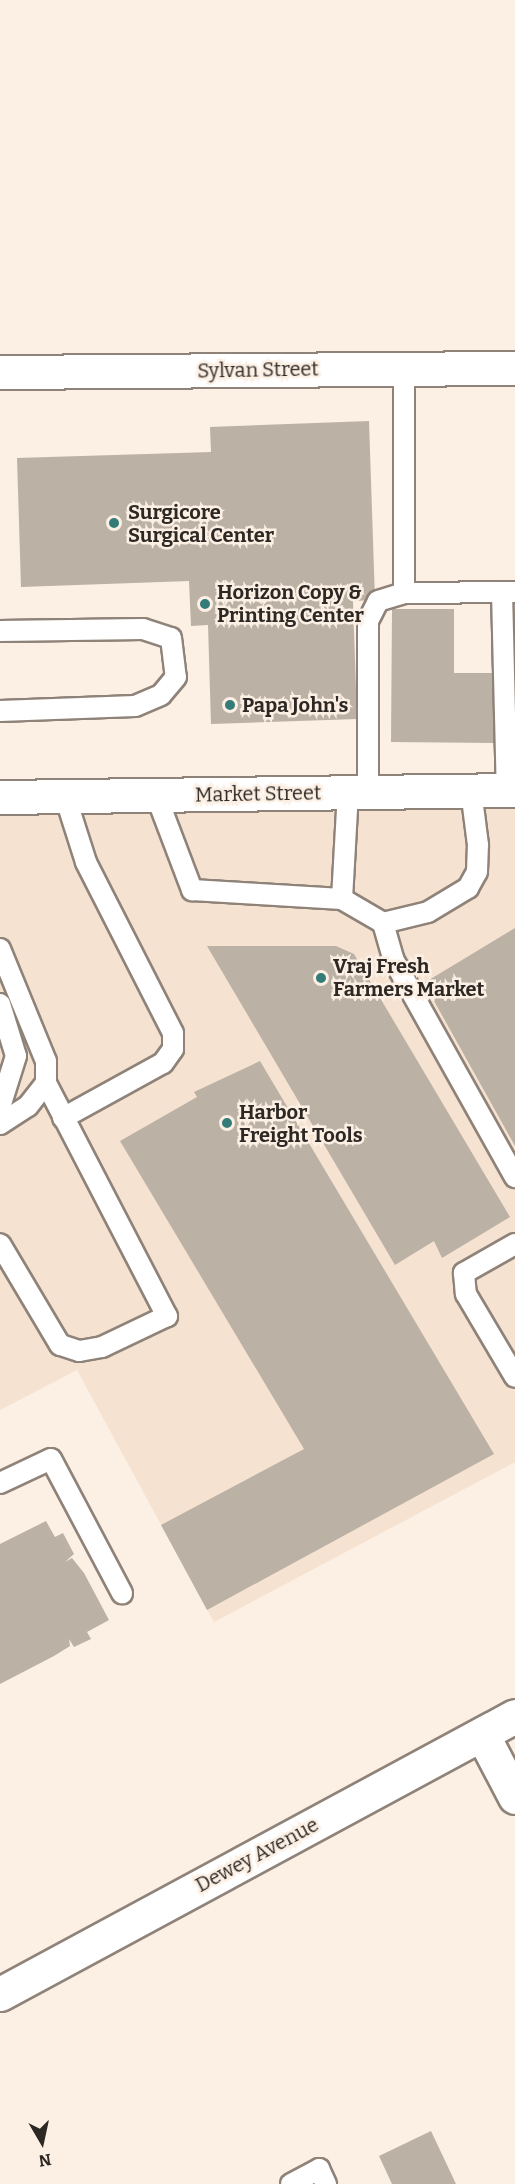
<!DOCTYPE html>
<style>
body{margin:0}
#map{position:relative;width:515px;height:2184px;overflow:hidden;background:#fcefe4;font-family:Bitter,serif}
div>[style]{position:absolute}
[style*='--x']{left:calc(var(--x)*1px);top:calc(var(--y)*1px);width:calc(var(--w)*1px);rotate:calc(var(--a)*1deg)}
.built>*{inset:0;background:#f5e2d1}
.building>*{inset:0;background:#bcb1a5}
.roads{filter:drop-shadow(2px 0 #8f8379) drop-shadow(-2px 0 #8f8379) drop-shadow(0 2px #8f8379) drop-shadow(0 -2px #8f8379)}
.service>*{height:20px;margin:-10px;padding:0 10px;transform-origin:10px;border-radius:10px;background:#fff}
.minor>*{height:33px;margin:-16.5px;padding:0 16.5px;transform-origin:16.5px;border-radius:16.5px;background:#fff}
.secondary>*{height:33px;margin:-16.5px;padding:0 16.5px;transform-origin:16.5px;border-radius:16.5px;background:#fff}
.dots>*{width:16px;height:16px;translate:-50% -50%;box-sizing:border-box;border:3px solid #fcefe4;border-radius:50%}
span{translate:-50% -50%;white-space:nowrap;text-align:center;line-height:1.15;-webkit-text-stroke:5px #fcefe4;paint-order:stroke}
.street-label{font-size:20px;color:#2d2824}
.poi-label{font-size:20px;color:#2d2824;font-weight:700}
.left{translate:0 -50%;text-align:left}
.north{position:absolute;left:12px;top:2112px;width:60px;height:60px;-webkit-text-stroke:4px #fcefe4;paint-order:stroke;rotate:171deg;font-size:16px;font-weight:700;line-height:24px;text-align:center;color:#2d2824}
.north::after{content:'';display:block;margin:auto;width:21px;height:27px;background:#2d2824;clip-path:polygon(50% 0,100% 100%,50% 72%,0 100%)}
</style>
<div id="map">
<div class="built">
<div style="clip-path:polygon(515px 806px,515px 1462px,214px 1622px,77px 1370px,0 1410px,0 813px)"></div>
</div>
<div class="building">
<div style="clip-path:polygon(369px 421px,375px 600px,353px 601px,357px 719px,211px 724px,208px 625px,191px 626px,189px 581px,21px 587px,17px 458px,211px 452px,210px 427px)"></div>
<div style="clip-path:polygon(392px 609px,454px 609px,454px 673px,497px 673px,497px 743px,391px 742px)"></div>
<div style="clip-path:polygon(515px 928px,515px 1146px,424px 983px)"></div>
<div style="clip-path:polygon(207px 946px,336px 946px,354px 954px,510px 1217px,442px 1258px,434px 1241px,395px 1265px)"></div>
<div style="clip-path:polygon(260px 1061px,494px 1454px,207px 1610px,161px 1525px,304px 1449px,120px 1141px,197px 1097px,194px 1092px)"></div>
<div style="clip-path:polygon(46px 1521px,55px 1537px,63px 1533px,74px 1554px,65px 1562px,72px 1558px,84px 1573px,109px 1620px,87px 1632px,91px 1639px,74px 1647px,69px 1639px,70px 1646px,54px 1656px,0 1684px,0 1544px)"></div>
<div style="clip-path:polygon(431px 2131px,456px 2184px,392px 2184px,379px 2156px)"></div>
</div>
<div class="roads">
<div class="service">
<div style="--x:502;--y:592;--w:198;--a:88.6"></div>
<div style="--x:404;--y:593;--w:111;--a:-0.5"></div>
<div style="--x:0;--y:631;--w:143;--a:-0.8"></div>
<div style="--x:143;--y:629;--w:29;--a:18"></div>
<div style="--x:171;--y:638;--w:39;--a:83"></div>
<div style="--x:176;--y:677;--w:23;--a:130"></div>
<div style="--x:161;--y:695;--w:28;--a:157"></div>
<div style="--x:135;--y:706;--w:135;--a:177.9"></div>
<div style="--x:368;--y:793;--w:172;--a:-90"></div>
<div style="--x:368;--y:621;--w:22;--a:-63"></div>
<div style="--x:378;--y:601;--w:27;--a:-17"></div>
<div style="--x:404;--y:593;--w:224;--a:-90"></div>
<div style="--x:156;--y:795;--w:102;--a:69.2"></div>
<div style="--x:192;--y:890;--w:150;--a:3.4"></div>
<div style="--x:342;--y:899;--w:48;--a:30.3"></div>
<div style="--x:383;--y:923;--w:46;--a:-13.7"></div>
<div style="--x:428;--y:912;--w:47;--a:-31"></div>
<div style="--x:468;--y:888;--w:18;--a:-61"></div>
<div style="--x:477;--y:872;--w:27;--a:-88"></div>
<div style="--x:478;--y:845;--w:55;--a:-97.3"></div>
<div style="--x:342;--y:899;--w:106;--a:-86.8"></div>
<div style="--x:383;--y:923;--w:37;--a:74"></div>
<div style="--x:393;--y:959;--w:250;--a:60.8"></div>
<div style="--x:0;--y:949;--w:121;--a:67.7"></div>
<div style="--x:46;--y:1061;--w:22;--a:90"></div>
<div style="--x:46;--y:1083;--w:263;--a:62.6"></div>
<div style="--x:167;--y:1316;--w:72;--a:154.5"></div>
<div style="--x:102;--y:1347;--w:23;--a:170"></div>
<div style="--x:79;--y:1351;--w:20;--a:-162"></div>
<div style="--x:60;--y:1345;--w:117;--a:-120.7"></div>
<div style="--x:0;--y:1004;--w:54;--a:72.9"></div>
<div style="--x:16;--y:1056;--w:53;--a:107.4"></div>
<div style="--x:63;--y:1118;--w:114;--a:-28.8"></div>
<div style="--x:163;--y:1063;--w:17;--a:-54"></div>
<div style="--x:173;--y:1049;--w:16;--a:-90"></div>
<div style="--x:173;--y:1033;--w:192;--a:-117"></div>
<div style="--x:86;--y:862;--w:69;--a:-107.7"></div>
<div style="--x:0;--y:1124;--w:33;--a:-33"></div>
<div style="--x:28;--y:1106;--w:29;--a:-52"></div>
<div style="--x:515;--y:1244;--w:59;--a:150.4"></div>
<div style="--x:464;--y:1273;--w:21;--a:85"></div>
<div style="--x:466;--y:1294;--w:96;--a:59.4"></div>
<div style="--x:0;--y:1483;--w:56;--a:-25.2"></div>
<div style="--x:51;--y:1459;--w:152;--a:62.1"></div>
<div style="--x:291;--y:2184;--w:32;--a:-28"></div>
<div style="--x:319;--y:2169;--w:17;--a:65"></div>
</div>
<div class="minor">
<div style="--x:0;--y:372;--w:515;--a:-0.45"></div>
<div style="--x:482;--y:1734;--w:71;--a:62.4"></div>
<div style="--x:0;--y:1994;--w:585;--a:-28.36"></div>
</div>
<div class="secondary">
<div style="--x:0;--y:797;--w:515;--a:-0.78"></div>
</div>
</div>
<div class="dots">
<div style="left:114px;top:523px;background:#347c78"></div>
<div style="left:205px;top:604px;background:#347c78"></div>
<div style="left:230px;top:705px;background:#347c78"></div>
<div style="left:321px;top:978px;background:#347c78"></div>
<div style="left:227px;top:1123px;background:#347c78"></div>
</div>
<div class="street-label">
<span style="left:258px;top:370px;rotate:-1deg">Sylvan Street</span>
<span style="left:258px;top:794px;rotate:-1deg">Market Street</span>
<span style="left:257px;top:1855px;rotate:-28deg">Dewey Avenue</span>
</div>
<div class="poi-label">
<span class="left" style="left:128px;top:524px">Surgicore<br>Surgical Center</span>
<span class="left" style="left:217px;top:604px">Horizon Copy &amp;<br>Printing Center</span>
<span class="left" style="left:242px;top:705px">Papa John's</span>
<span class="left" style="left:333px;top:978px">Vraj Fresh<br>Farmers Market</span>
<span class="left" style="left:239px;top:1124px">Harbor<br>Freight Tools</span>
</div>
<div class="north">N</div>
</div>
